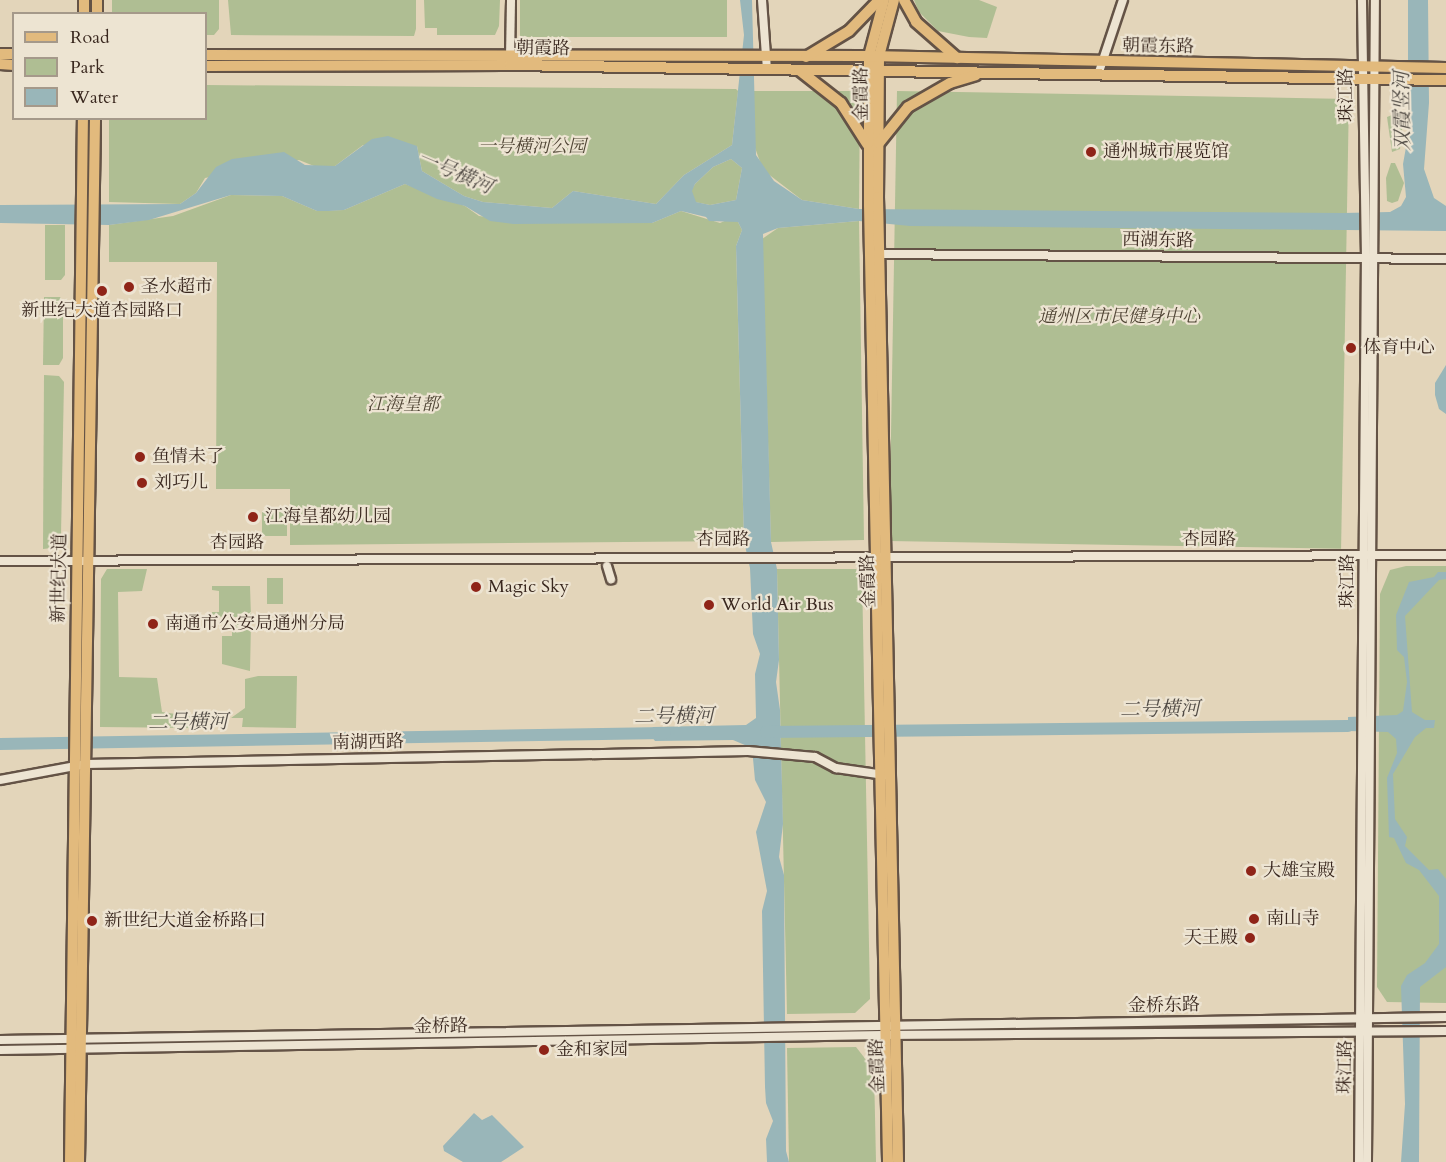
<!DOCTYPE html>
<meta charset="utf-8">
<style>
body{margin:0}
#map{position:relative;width:1446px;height:1162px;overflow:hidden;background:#e3d5ba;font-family:Cardo,"Noto Serif SC",serif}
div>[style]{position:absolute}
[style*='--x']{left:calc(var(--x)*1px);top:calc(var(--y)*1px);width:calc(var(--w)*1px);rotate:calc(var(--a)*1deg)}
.green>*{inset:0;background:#afbe93;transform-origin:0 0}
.water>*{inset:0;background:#99b6b9}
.river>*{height:12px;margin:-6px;padding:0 6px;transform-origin:6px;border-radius:6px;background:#99b6b9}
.roads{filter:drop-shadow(2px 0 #645346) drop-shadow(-2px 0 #645346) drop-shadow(0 2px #645346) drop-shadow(0 -2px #645346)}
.minor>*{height:8px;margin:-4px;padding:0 4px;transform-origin:4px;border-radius:4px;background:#ede4d2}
.major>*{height:10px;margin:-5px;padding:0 5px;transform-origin:5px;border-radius:5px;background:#e2ba7d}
.dots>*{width:16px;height:16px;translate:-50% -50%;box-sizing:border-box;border:3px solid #ede4d2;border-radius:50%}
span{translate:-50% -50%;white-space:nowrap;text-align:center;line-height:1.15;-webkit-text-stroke:4.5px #ede4d2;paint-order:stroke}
.street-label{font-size:18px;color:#3a281f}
.park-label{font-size:18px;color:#514636;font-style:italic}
.poi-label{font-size:18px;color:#3a281f}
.left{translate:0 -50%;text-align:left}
.right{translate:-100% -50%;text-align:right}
.water-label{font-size:20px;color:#524c46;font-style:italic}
.legend{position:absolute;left:12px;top:12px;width:195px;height:108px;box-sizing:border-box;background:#ede4d2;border:2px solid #a5998a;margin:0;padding:8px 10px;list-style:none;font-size:18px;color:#3a281f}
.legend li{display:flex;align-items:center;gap:12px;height:30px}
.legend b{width:30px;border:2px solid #a5998a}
</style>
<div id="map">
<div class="green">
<div style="clip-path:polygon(112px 0,219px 0,219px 29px,214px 35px,206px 35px,206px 14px,112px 13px)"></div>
<div style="clip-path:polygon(228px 0,416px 0,416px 29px,414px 36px,231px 35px)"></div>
<div style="clip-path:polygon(424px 0,500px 0,499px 26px,495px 35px,437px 35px,437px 28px,425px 28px)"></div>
<div style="left:520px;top:0;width:207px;height:37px"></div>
<div style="clip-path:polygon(914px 0,979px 0,997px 7px,987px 38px,969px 37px,938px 31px,919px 12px)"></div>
<div style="clip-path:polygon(206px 85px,736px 89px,738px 91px,732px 145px,684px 175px,656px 204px,573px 191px,552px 208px,483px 202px,464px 196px,422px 171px,417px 146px,363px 145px,335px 166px,314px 166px,299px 160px,205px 178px,196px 193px,180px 204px,109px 202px,109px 119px,206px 118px)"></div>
<div style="clip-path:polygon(754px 91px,860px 91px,859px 209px,802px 200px,763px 170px,754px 145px)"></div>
<div style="left:897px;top:91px;width:452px;height:450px;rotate:1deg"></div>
<div style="clip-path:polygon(1397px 113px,1402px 121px,1402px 132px,1400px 149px,1392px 152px,1387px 117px)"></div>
<div style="clip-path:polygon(731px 159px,742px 168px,736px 200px,710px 205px,695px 202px,691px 191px,695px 184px,713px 167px)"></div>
<div style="clip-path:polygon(1391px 163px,1395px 163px,1404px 183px,1398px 201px,1392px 203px,1387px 201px,1386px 178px)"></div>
<div style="clip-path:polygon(405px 184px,465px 206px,479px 216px,531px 223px,652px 223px,681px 211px,720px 223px,729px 219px,738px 222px,742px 230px,736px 246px,744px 541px,290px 545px,290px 489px,216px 489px,217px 262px,109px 262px,109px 225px,173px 216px,231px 195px,282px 196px,317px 211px,344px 210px)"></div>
<div style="clip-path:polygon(859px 221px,864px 540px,771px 542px,762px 239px,778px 228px)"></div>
<div style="clip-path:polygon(45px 225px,65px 225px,65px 275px,61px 280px,45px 280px)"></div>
<div style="clip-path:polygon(44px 297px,60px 297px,63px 302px,63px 358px,59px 365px,43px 365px)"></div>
<div style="clip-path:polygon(44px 375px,59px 376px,64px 382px,61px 535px,52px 548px,43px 549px)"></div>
<div style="left:262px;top:512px;width:25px;height:24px"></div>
<div style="clip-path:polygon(1406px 566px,1446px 566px,1446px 1003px,1387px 1002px,1377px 987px,1380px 594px,1390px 570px)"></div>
<div style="clip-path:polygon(107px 569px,147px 569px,142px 591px,118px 592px,119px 677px,157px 678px,162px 712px,196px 717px,197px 728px,100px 727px,101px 579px)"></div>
<div style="clip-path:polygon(777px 569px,856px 569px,862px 575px,870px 999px,855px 1013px,787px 1014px)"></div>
<div style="left:267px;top:578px;width:16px;height:26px"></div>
<div style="clip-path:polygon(212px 586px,250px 586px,251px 617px,212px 617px,212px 612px,219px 612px,219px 591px,212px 590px)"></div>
<div style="clip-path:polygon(232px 621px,251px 623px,250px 671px,222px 664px,222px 636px,232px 636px)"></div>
<div style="clip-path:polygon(258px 676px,297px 676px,296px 728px,242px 727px,243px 718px,231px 718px,245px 708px,245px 679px)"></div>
<div style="clip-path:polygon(856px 1047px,874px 1070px,876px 1162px,789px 1162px,787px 1048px)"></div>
</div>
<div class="water">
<div style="clip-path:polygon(evenodd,740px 0,752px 0,756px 155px,774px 181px,802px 200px,859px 209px,1343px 213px,1390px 212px,1401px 206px,1406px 197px,1403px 164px,1408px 136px,1408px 0,1428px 0,1429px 103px,1424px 169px,1434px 198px,1446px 206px,1446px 231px,910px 226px,859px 221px,778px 228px,763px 234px,771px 542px,777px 569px,779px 660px,776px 682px,780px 710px,783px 824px,779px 857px,784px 875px,786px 1151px,789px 1162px,767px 1162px,766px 1139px,773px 1121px,766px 1103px,765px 1087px,762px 911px,767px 891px,756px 832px,766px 802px,755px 780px,752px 748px,733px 740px,655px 741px,649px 733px,653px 727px,746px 725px,756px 718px,755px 674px,760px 654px,753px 634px,750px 568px,744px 541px,736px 246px,742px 230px,738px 222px,709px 221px,706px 217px,681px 211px,652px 223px,513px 224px,490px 221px,465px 206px,437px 199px,405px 184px,344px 210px,329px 211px,317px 211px,282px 196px,231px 195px,149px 220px,109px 225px,0 223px,0 205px,180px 204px,196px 193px,216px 167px,232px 159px,284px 152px,305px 165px,335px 166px,372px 139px,388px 136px,417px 146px,422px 171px,464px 196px,483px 202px,552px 208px,573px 191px,656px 204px,684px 175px,732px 145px,744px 35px,740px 0,731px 159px,742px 168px,736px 200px,710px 205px,696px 202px,692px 191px,695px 184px,713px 167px,731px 159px)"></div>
<div style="clip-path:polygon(1446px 365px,1446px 414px,1439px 409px,1435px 395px,1435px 383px)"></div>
<div style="clip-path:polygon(1438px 572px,1446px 572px,1446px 579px,1439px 580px,1405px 616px,1412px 712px,1425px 720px,1435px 720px,1434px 728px,1426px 728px,1415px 737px,1393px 774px,1395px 819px,1407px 837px,1405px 846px,1429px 870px,1438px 869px,1446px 879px,1446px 967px,1420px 987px,1419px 1162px,1401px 1162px,1405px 1104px,1401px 986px,1407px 975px,1425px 963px,1439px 944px,1439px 896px,1419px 870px,1406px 863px,1394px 838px,1389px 837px,1387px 778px,1397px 753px,1396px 739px,1388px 732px,1348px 731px,1348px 717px,1397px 715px,1403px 711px,1407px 682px,1404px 657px,1397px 650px,1396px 615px,1409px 582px,1434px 577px)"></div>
<div style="clip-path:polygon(474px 1113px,482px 1120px,492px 1115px,524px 1147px,501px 1162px,463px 1162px,444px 1151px,443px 1146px)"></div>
</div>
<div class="river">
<div style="--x:766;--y:732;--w:582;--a:-0.59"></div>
<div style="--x:0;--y:744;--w:665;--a:-0.95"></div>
</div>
<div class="roads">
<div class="minor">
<div style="--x:762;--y:0;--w:69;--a:85.9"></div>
<div style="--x:510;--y:58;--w:58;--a:-89"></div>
<div style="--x:1099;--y:72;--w:76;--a:-71.6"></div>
<div style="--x:875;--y:254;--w:571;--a:0.5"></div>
<div style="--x:0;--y:561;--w:1446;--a:-0.24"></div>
<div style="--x:607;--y:566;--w:14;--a:73"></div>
<div style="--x:0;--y:780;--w:87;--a:-10.5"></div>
<div style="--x:86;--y:764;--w:662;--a:-1.12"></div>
<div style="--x:748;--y:751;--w:67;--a:5.1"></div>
<div style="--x:815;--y:757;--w:24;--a:28"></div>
<div style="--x:836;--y:768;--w:49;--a:8.3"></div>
<div style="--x:0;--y:1040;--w:1446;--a:-0.91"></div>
<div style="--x:0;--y:1050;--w:883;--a:-0.97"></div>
<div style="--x:883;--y:1035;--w:563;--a:-0.41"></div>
<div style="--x:1359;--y:1162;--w:904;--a:-89.56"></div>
<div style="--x:1366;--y:258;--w:258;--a:-90.9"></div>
<div style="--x:1367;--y:1162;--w:1162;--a:-89.61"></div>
</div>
<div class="major">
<div style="--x:884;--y:0;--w:58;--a:105"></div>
<div style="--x:869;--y:56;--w:149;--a:90"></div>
<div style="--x:869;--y:205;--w:957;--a:88.86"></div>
<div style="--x:894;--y:0;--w:58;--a:105"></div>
<div style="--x:879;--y:56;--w:141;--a:90.4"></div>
<div style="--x:878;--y:197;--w:965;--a:88.81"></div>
<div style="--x:904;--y:0;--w:25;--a:61"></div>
<div style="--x:916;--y:22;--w:55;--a:41.3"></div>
<div style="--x:84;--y:14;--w:14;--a:-90"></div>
<div style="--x:97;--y:14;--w:14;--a:-90"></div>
<div style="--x:0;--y:54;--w:14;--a:0"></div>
<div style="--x:206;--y:55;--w:663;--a:0.09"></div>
<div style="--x:869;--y:56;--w:577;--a:1.19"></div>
<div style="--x:806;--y:57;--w:50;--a:-31.2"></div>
<div style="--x:849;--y:31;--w:43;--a:-45.9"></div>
<div style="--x:0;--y:64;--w:14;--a:4"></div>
<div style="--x:206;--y:66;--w:304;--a:-0.2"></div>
<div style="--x:510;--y:65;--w:936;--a:0.92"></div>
<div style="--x:799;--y:70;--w:53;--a:38.2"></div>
<div style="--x:841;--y:103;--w:49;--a:57.6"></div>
<div style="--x:879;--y:143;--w:46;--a:-51.1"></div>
<div style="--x:908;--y:107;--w:48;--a:-29.7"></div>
<div style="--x:950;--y:83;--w:27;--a:-17"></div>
<div style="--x:70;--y:1162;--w:1044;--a:-89.29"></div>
<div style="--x:79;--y:1162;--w:1044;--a:-89.12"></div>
</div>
</div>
<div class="dots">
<div style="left:1091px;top:152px;background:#8f2418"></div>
<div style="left:129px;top:287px;background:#8f2418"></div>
<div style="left:102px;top:291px;background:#8f2418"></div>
<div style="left:1351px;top:348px;background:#8f2418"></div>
<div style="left:140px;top:457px;background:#8f2418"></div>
<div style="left:142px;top:483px;background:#8f2418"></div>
<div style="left:253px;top:517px;background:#8f2418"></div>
<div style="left:476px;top:587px;background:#8f2418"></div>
<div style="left:709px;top:605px;background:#8f2418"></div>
<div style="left:153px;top:624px;background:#8f2418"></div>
<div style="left:1251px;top:871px;background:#8f2418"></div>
<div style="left:1254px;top:919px;background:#8f2418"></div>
<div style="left:92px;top:921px;background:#8f2418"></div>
<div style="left:1250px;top:938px;background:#8f2418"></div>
<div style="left:544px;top:1050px;background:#8f2418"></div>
</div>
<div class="street-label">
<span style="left:1158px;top:47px;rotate:1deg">朝霞东路</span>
<span style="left:543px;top:49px;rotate:1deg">朝霞路</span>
<span style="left:862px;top:94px;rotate:-90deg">金霞路</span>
<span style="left:1347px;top:95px;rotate:-91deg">珠江路</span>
<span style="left:1158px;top:241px;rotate:1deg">西湖东路</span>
<span style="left:723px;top:540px">杏园路</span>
<span style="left:1209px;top:540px">杏园路</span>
<span style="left:237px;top:543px">杏园路</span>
<span style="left:60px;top:578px;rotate:-89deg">新世纪大道</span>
<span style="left:869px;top:581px;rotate:-92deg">金霞路</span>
<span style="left:1348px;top:581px;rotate:-90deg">珠江路</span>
<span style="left:368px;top:743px;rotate:-1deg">南湖西路</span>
<span style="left:1164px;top:1006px;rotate:-1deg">金桥东路</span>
<span style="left:441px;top:1027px;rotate:-1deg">金桥路</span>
<span style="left:878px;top:1066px;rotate:-92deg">金霞路</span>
<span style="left:1346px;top:1067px;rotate:-89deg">珠江路</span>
</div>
<div class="park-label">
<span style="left:532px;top:147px">一号横河公园</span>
<span style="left:1119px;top:317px">通州区市民健身中心</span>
<span style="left:403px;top:405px">江海皇都</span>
</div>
<div class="poi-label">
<span class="left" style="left:1103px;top:152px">通州城市展览馆</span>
<span class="left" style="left:141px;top:287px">圣水超市</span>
<span style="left:102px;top:311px">新世纪大道杏园路口</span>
<span class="left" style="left:1363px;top:348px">体育中心</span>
<span class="left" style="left:152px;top:457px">鱼情未了</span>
<span class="left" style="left:154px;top:483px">刘巧儿</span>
<span class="left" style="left:265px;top:517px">江海皇都幼儿园</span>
<span class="left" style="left:488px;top:587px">Magic Sky</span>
<span class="left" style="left:721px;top:605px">World Air Bus</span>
<span class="left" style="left:165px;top:624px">南通市公安局通州分局</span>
<span class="left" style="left:1263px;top:871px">大雄宝殿</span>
<span class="left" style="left:1266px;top:919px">南山寺</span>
<span class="left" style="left:104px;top:921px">新世纪大道金桥路口</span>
<span class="right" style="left:1238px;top:938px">天王殿</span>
<span class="left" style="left:556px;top:1050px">金和家园</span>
</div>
<div class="water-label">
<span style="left:1402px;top:111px;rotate:-91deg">双霞竖河</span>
<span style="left:455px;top:172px;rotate:23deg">一号横河</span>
<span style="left:1160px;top:709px;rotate:-1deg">二号横河</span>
<span style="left:674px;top:716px;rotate:-1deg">二号横河</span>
<span style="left:188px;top:722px;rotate:-1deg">二号横河</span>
</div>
<ul class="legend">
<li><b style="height:8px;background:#e2ba7d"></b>Road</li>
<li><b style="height:16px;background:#afbe93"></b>Park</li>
<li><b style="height:16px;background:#99b6b9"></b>Water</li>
</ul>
</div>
